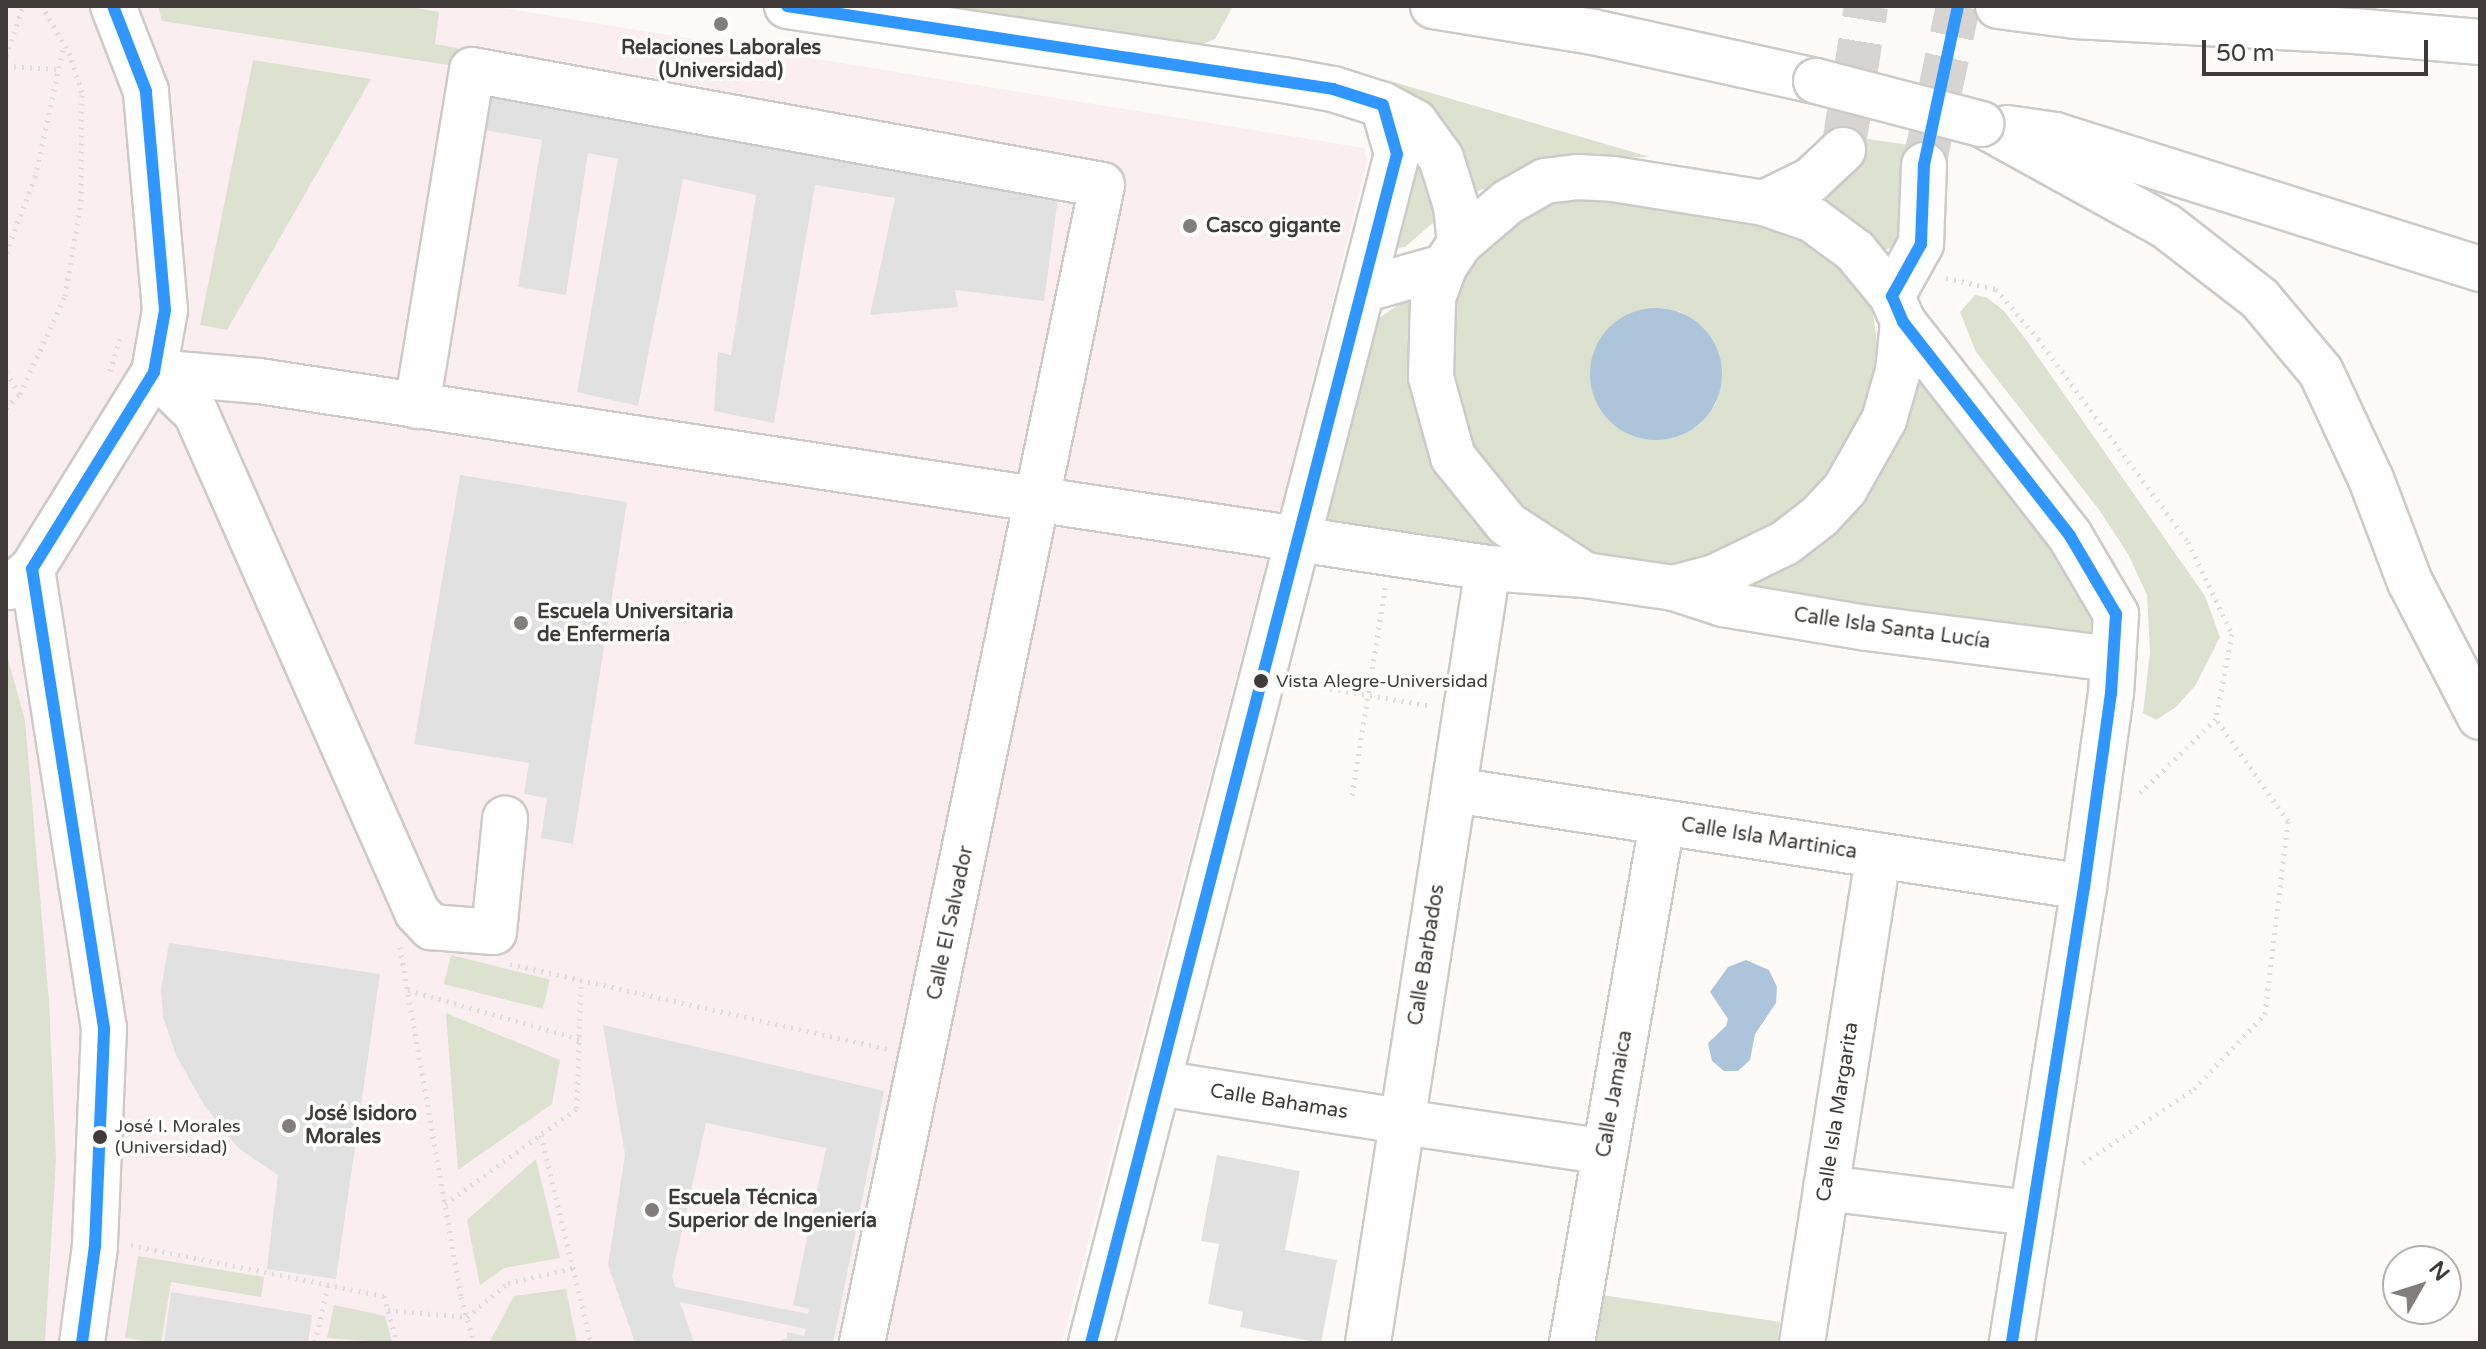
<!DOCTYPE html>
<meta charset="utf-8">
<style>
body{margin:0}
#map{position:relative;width:2486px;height:1349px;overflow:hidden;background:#fdfaf8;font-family:"Varela Round",sans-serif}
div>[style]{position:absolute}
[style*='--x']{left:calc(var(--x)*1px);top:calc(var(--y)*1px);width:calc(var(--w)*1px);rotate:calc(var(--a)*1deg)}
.education>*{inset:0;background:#faeef1}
.green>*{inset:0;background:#dde1cf;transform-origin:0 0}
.water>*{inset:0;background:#acc5db}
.round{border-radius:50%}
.building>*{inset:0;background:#e2e1e2}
.minor-tunnel>*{height:44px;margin-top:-22px;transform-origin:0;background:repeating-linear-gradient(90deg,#d7d4d2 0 44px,transparent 0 66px)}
.path>*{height:5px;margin-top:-2.5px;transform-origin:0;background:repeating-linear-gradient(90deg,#dedddc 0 2px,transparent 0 8px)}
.roads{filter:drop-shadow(2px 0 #cdcac7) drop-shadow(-2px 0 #cdcac7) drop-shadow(0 2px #cdcac7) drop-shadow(0 -2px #cdcac7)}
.minor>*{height:44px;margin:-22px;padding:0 22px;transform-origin:22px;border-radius:22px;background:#fffefe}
.highway>*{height:44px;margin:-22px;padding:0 22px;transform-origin:22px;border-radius:22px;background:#fffefe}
.bridges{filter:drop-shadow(2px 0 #cdcac7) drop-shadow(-2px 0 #cdcac7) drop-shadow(0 2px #cdcac7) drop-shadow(0 -2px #cdcac7)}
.highway-bridge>*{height:44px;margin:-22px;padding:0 22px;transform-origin:22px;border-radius:22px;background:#fffefe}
.bus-1>*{height:12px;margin:-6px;padding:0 6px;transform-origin:6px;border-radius:6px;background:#2f97ff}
.dots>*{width:22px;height:22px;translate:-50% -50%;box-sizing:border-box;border:4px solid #fff;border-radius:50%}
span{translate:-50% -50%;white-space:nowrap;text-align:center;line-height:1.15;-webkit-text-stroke:7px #fff;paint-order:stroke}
.bus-label{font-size:18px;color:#403b38}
.left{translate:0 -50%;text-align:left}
.poi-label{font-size:20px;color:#403b38;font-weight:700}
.street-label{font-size:20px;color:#403b38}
.frame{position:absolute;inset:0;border:8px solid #403b38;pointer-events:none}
.north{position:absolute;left:2382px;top:1245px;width:80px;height:80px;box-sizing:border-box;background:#fff;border:2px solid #b3b1af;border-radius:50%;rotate:51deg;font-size:22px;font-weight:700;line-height:32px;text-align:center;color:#403b38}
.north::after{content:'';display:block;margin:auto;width:28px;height:36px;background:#827e7b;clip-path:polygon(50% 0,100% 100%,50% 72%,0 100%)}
.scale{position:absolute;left:2202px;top:40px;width:226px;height:36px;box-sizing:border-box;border:4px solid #403b38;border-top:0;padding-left:10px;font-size:24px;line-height:28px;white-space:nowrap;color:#403b38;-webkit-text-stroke:6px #fff;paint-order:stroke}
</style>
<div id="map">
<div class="education">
<div style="clip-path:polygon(6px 6px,490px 6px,1364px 148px,1367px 161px,1285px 490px,1062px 1343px,6px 1343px)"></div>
</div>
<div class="green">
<div style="clip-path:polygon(158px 6px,404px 6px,439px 12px,435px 44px,458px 48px,455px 66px,162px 21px)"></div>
<div style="clip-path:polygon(903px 6px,1233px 6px,1215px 39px,1198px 46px)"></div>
<div style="clip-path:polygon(253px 60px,371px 79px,227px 330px,200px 325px)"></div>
<div style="clip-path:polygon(1390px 81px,1650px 157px,1564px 158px,1476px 192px,1436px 111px)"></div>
<div style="clip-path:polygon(1861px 138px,1916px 146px,1905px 243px,1882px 251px,1850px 219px,1820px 202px,1821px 193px,1859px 151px)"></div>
<div style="clip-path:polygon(1419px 156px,1433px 204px,1433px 223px,1405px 247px,1398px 248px,1390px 240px)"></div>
<div style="clip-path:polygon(evenodd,1547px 195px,1736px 211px,1799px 234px,1839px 262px,1872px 304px,1879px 359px,1865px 427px,1823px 496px,1766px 537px,1700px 564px,1651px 566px,1585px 555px,1529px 519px,1465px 446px,1444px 365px,1452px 294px,1483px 241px,1547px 195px,1663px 308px,1681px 312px,1704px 328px,1717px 349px,1722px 378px,1715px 405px,1699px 425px,1681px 435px,1654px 440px,1627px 433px,1612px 423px,1594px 396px,1590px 373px,1596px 347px,1612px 325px,1636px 311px,1663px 308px)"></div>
<div style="clip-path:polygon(1975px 295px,1986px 297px,2004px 311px,2027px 341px,2205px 596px,2220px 637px,2195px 686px,2176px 707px,2156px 720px,2143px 713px,2150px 652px,2147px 595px,2128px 554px,2100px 511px,1976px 352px,1960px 312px)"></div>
<div style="clip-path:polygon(1406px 299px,1415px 305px,1513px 553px,1323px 527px,1371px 324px)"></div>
<div style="clip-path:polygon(1922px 367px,2099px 602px,2102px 648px,1738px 587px)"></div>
<div style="clip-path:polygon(6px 652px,25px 720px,49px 1001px,56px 1159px,45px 1343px,6px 1343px)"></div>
<div style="left:451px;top:955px;width:102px;height:30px;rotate:14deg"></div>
<div style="clip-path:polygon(446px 1013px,560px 1060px,552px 1104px,458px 1170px)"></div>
<div style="clip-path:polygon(536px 1159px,560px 1258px,504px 1268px,480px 1285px,467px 1220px)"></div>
<div style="clip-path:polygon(138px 1256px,264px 1277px,261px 1297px,171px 1282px,161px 1343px,125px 1338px)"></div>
<div style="clip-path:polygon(566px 1289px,577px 1343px,489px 1343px,514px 1296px)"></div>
<div style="clip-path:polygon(1602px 1295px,1780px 1322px,1777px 1343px,1594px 1343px)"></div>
<div style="clip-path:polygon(334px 1305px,385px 1316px,392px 1343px,327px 1338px)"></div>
</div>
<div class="water">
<div class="round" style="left:1590px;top:308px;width:132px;height:132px"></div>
<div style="clip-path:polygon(1746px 960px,1769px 970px,1777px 987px,1776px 1003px,1755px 1034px,1750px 1060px,1738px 1071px,1724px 1071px,1712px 1061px,1708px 1043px,1726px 1026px,1728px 1019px,1710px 992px,1728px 967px)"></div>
</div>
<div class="building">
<div style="clip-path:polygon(479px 92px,1060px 183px,1044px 301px,955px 290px,958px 307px,870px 315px,895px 198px,815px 185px,774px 423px,714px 411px,718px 352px,731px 355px,756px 195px,683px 179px,638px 406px,577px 392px,618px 159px,588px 153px,566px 295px,518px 287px,542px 140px,472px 128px)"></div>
<div style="clip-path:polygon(460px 475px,627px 502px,573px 844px,541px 838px,547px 798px,524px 794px,529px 763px,414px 744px)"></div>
<div style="clip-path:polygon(169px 943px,380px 974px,336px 1279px,267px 1269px,278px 1175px,238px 1148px,204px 1105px,176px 1055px,163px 1017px,161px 989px)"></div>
<div style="clip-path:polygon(evenodd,603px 1025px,884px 1091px,833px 1343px,773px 1343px,787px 1338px,787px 1332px,804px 1336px,806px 1329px,680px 1302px,694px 1343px,635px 1343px,608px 1265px,625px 1155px,603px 1025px,706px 1123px,826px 1148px,793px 1305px,809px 1309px,808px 1314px,675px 1287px,672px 1276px,706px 1123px)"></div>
<div style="clip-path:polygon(1217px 1155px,1300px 1171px,1285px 1250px,1337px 1260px,1321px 1343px,1240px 1327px,1243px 1312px,1208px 1304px,1219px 1244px,1201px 1241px)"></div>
<div style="clip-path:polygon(171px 1292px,312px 1315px,308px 1343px,164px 1343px)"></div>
</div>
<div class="minor-tunnel">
<div style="--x:1843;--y:150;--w:146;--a:-80.9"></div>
<div style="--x:1924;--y:165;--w:163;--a:-77.9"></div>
</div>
<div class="path">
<div style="--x:6;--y:56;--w:53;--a:-71.2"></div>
<div style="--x:6;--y:66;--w:53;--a:3.2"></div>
<div style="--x:6;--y:253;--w:81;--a:-69.1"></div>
<div style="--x:35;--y:177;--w:135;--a:-77.6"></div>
<div style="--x:1946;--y:278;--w:51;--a:12.4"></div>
<div style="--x:1996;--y:289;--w:65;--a:50"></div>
<div style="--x:2038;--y:339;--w:252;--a:53.5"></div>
<div style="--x:2188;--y:542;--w:102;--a:64.4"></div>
<div style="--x:2232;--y:634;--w:86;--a:100.7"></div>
<div style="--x:2216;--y:719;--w:106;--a:135.8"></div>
<div style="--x:110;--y:371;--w:34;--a:-73"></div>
<div style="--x:6;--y:372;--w:26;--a:58"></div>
<div style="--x:6;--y:408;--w:20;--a:-45"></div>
<div style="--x:20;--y:394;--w:108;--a:-65.3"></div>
<div style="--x:65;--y:296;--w:96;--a:-80.4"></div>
<div style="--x:81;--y:201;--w:109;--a:-89.5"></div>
<div style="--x:82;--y:92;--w:39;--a:-108"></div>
<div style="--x:70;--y:55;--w:56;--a:-119.7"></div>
<div style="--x:1299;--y:683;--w:134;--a:9.9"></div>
<div style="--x:1352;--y:795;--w:210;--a:-80.9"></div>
<div style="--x:400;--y:947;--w:355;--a:80.1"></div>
<div style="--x:461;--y:1297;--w:48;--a:74.2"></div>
<div style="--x:510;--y:964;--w:386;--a:12.7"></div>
<div style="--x:408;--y:990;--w:179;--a:15.9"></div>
<div style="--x:541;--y:1135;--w:214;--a:76.5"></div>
<div style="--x:2083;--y:1163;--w:133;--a:-33.7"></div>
<div style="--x:2194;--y:1089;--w:103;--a:-46.6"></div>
<div style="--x:2265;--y:1014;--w:194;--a:-83.2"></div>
<div style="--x:2288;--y:821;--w:125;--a:-125.2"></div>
<div style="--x:445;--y:1204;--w:163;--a:-36"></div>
<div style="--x:577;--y:1108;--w:128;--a:-88.2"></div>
<div style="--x:131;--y:1245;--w:258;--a:11.4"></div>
<div style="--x:384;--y:1296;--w:49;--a:74.5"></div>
<div style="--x:388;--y:1310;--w:79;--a:5.1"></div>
<div style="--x:467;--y:1317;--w:53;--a:-39.7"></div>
<div style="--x:508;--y:1283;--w:67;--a:-13"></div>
<div style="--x:315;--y:1342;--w:58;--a:-77.2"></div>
</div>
<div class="roads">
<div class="minor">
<div style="--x:787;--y:6;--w:501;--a:8.49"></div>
<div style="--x:1283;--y:80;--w:51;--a:10.2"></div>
<div style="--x:1333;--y:89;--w:52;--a:17.7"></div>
<div style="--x:1383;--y:105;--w:36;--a:28"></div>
<div style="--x:1415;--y:122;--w:44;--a:54.2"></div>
<div style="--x:1441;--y:158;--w:50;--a:72.6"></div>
<div style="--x:1456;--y:206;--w:37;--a:84"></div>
<div style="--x:1577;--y:177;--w:36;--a:3"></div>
<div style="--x:1613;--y:179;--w:153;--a:9"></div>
<div style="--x:1764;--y:203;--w:52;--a:19.1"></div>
<div style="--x:1813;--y:220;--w:52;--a:36.4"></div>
<div style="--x:1855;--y:251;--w:58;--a:50.6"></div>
<div style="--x:1892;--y:296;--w:28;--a:67"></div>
<div style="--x:1903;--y:322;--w:49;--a:95.8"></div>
<div style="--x:1898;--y:371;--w:51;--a:105.9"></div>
<div style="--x:1884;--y:420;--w:79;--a:119.5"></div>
<div style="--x:1845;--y:489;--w:37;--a:133"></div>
<div style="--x:1820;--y:516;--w:44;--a:142.4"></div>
<div style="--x:1785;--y:543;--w:78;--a:154.1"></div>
<div style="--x:1715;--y:577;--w:42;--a:165"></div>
<div style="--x:1674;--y:588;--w:90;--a:-171.7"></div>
<div style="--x:1585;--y:575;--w:93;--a:-146.8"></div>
<div style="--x:1507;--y:524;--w:86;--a:-128.9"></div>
<div style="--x:1453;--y:457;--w:83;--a:-105.4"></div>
<div style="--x:1431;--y:377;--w:79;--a:-88.5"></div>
<div style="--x:1433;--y:298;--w:33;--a:-70"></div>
<div style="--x:1444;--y:267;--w:29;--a:-56"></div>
<div style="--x:1460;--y:243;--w:63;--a:-40.5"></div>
<div style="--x:1508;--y:202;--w:43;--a:-29.6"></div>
<div style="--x:1545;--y:181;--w:32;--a:-7"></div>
<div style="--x:1764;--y:203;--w:52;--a:-26.1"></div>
<div style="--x:1811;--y:180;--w:44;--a:-43.2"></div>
<div style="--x:1362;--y:290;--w:85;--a:-15.7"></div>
<div style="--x:1892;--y:296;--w:60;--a:-60.9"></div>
<div style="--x:1921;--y:244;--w:79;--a:-87.8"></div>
<div style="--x:1903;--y:322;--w:271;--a:52"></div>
<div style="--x:2070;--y:536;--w:91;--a:59.5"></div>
<div style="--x:2116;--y:614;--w:79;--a:93.6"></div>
<div style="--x:2111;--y:693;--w:196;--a:97.9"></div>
<div style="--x:2084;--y:887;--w:462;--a:99"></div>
<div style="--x:154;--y:372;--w:105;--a:4.9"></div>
<div style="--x:259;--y:381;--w:1243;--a:8.65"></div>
<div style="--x:1488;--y:568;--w:97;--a:4.1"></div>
<div style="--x:154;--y:372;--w:59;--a:44.3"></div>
<div style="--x:196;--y:413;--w:546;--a:66.11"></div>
<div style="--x:417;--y:912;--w:21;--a:47"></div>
<div style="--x:431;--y:927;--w:63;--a:4.5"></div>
<div style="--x:494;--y:932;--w:114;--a:-84.4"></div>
<div style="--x:417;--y:406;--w:340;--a:-80.7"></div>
<div style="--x:472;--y:70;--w:640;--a:10.34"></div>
<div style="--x:1102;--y:185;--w:1183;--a:101.71"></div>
<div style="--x:32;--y:569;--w:465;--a:81.1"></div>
<div style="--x:104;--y:1028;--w:218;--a:92.4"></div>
<div style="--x:95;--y:1246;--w:98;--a:97.6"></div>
<div style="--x:11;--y:587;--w:28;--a:-41"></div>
<div style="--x:32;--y:569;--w:232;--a:-58.2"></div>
<div style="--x:154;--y:372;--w:63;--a:-79.9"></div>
<div style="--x:165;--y:310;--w:220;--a:-95"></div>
<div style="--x:146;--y:91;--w:91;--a:-111.2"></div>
<div style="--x:1674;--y:588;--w:52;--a:18.1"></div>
<div style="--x:1723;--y:604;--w:146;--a:9.5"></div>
<div style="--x:1867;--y:628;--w:248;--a:7.2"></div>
<div style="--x:1454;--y:790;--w:637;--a:8.75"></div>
<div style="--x:1158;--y:1083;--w:246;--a:8.9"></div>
<div style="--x:1423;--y:1125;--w:184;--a:8.4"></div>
<div style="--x:1826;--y:1188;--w:187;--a:7"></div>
<div style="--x:1091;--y:1343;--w:1228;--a:-75.57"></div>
<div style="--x:1397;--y:154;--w:51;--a:-105.9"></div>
<div style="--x:1368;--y:1343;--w:784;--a:-81.2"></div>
<div style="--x:1572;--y:1343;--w:504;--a:-80.18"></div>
<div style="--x:1802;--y:1343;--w:468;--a:-81.1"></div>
</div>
<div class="highway">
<div style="--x:1433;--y:6;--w:162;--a:9.2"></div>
<div style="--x:1593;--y:32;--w:228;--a:12.4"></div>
<div style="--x:1998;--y:6;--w:78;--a:7.4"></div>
<div style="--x:2075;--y:16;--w:279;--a:3.1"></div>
<div style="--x:2354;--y:31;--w:126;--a:5"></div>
<div style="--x:1981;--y:124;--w:211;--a:28.9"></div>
<div style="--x:2166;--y:226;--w:119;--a:37.8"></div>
<div style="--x:2260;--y:299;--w:95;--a:50.1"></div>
<div style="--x:2321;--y:372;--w:118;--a:65"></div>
<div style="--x:2371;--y:479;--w:110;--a:69.3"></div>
<div style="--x:2410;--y:582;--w:152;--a:62.6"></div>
<div style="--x:2007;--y:128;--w:49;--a:8.3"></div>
<div style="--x:2055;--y:135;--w:446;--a:17.5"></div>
</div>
</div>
<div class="bridges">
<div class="highway-bridge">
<div style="--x:1816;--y:81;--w:171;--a:14.6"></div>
</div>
</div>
<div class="bus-1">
<div style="--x:787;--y:6;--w:552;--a:8.64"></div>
<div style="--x:1333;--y:89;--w:52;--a:17.7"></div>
<div style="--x:1383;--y:105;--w:51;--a:74.1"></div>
<div style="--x:1397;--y:154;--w:1228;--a:104.43"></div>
<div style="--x:1958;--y:6;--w:163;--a:102.1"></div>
<div style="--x:1924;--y:165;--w:79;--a:92.2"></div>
<div style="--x:1921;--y:244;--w:60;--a:119.1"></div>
<div style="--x:1892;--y:296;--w:28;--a:67"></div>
<div style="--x:1903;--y:322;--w:271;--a:52"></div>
<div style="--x:2070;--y:536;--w:91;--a:59.5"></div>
<div style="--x:2116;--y:614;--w:79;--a:93.6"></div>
<div style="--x:2111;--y:693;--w:196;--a:97.9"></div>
<div style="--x:2084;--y:887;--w:462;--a:99"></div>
<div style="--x:82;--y:1343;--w:98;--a:-82.4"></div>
<div style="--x:95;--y:1246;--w:218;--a:-87.6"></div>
<div style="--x:104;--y:1028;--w:465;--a:-98.9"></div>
<div style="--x:32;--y:569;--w:232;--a:-58.2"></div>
<div style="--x:154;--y:372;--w:63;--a:-79.9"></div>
<div style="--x:165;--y:310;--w:220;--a:-95"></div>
<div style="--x:146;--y:91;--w:91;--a:-111.2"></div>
</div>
<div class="dots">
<div style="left:721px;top:24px;background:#827e7b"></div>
<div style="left:1190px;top:226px;background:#827e7b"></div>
<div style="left:521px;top:623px;background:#827e7b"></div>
<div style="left:1261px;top:681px;background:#403b38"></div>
<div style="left:289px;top:1126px;background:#827e7b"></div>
<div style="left:100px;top:1137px;background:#403b38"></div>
<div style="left:652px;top:1210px;background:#827e7b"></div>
</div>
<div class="bus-label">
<span class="left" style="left:1276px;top:681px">Vista Alegre-Universidad</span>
<span class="left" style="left:115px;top:1137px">José I. Morales<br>(Universidad)</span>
</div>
<div class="poi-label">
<span style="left:721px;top:60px">Relaciones Laborales<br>(Universidad)</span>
<span class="left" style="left:1206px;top:226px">Casco gigante</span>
<span class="left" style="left:537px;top:624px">Escuela Universitaria<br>de Enfermería</span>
<span class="left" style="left:305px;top:1126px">José Isidoro<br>Morales</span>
<span class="left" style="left:668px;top:1210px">Escuela Técnica<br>Superior de Ingeniería</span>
</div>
<div class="street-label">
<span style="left:1892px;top:629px;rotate:8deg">Calle Isla Santa Lucía</span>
<span style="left:1769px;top:839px;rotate:9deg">Calle Isla Martinica</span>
<span style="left:951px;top:923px;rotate:-78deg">Calle El Salvador</span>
<span style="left:1427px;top:955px;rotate:-81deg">Calle Barbados</span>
<span style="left:1615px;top:1094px;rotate:-80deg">Calle Jamaica</span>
<span style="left:1279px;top:1102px;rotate:9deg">Calle Bahamas</span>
<span style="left:1838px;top:1112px;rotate:-81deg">Calle Isla Margarita</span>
</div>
<div class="frame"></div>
<div class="north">N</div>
<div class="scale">50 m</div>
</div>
